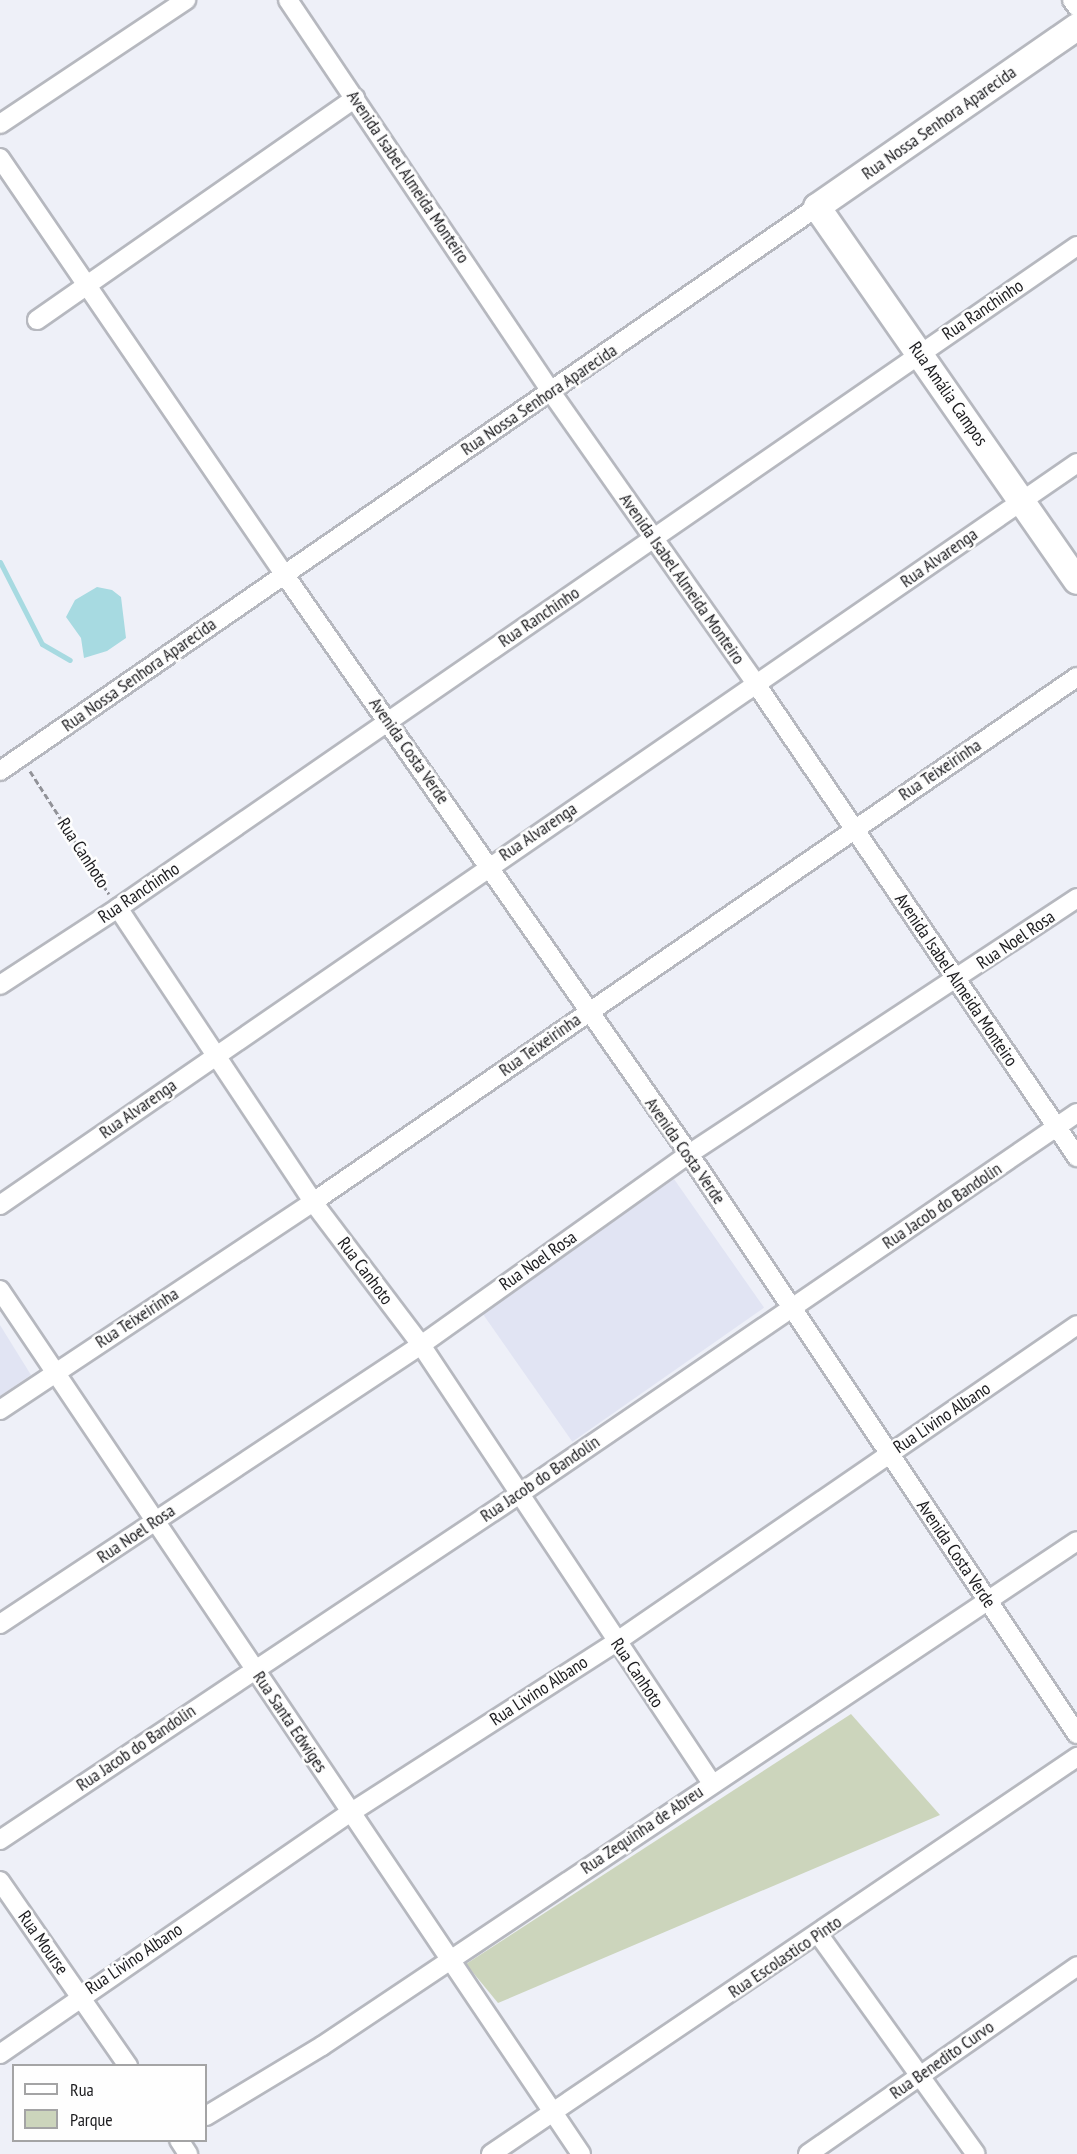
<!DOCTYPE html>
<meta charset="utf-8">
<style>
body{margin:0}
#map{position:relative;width:1077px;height:2154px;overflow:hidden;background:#eef0f8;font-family:"PT Sans Narrow",sans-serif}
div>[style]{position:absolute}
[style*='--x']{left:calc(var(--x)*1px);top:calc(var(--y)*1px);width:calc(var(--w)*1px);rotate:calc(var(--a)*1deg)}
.built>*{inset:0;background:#e1e4f3;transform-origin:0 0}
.green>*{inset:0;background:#ccd5bc}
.water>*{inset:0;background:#a7dae1}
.stream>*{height:5px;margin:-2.5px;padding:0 2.5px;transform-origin:2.5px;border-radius:2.5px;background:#a7dae1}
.path>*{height:3px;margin-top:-1.5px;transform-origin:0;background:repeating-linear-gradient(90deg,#919298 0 6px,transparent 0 9px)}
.roads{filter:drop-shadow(2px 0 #b6b8bf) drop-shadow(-2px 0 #b6b8bf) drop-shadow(0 2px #b6b8bf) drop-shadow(0 -2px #b6b8bf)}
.street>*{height:18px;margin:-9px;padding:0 9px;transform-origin:9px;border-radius:9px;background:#fff}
.secondary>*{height:26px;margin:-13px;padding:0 13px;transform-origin:13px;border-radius:13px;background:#fff}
span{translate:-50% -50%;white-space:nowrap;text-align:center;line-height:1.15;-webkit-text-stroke:5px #fefefe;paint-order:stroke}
.street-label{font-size:18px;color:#1c1c1f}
.legend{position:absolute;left:12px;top:2064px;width:195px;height:78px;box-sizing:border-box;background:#fefefe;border:2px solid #a4a4a5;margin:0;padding:8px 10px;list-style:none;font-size:18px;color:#1c1c1f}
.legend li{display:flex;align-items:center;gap:12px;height:30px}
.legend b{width:30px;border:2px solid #a4a4a5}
</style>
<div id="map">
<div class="built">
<div style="left:674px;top:1179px;width:157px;height:234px;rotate:55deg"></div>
<div style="clip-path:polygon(0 1325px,31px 1375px,0 1396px)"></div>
</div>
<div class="green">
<div style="clip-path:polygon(851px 1714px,940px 1815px,498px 2003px,466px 1964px)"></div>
</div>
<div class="water">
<div style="clip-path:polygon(97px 587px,112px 590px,121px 597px,126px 638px,107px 651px,84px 658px,81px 638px,66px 617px,75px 600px)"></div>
</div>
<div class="stream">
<div style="--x:0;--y:562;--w:92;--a:62.9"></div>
<div style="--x:42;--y:644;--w:32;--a:30"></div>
</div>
<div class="path">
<div style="--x:30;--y:771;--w:146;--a:57.3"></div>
</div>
<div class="roads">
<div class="street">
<div style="--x:288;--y:0;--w:472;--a:56.1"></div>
<div style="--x:551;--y:392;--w:357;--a:54.9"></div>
<div style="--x:756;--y:684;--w:572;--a:55.84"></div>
<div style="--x:1072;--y:0;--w:9;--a:54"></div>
<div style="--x:0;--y:124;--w:224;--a:-33.7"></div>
<div style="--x:0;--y:158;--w:504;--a:55.68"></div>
<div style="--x:284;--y:574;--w:707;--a:55.07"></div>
<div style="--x:689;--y:1154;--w:698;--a:56.22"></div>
<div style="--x:37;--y:320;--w:388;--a:-34.9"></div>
<div style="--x:0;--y:771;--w:993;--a:-34.62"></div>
<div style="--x:118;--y:908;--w:353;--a:56.4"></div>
<div style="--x:313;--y:1202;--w:179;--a:52.9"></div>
<div style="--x:421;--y:1345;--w:524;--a:56.43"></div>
<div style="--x:0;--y:985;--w:141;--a:-33.1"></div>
<div style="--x:118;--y:908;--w:1165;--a:-34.62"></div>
<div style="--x:0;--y:1205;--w:1308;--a:-34.56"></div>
<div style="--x:0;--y:1290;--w:1041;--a:56.08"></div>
<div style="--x:0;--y:1410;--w:376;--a:-33.6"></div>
<div style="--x:313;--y:1202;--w:927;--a:-34.5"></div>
<div style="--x:0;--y:1624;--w:505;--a:-33.53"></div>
<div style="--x:421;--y:1345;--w:329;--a:-35.5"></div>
<div style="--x:689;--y:1154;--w:465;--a:-33.4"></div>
<div style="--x:0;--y:1840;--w:622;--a:-33.66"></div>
<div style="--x:518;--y:1495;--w:677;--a:-34.35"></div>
<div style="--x:0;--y:1881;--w:225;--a:55.3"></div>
<div style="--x:819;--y:1935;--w:269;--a:54.4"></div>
<div style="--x:0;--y:2054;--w:425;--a:-34.6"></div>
<div style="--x:350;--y:1813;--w:316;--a:-32.7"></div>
<div style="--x:616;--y:1642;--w:559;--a:-34.51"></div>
<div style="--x:206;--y:2116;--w:135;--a:-31.1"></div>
<div style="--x:322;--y:2046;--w:908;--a:-33.78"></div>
<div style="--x:179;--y:2140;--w:17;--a:57"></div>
<div style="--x:491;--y:2154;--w:708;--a:-34.12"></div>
<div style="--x:808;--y:2154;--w:328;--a:-34.9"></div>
</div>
<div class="secondary">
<div style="--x:1077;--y:27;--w:316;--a:145.3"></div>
<div style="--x:817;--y:207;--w:455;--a:55.2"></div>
</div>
</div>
<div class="street-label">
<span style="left:939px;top:123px;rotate:-35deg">Rua Nossa Senhora Aparecida</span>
<span style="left:408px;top:177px;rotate:56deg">Avenida Isabel Almeida Monteiro</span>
<span style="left:983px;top:310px;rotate:-34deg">Rua Ranchinho</span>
<span style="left:948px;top:394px;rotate:55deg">Rua Amália Campos</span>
<span style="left:539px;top:400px;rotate:-34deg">Rua Nossa Senhora Aparecida</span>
<span style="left:939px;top:558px;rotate:-35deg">Rua Alvarenga</span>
<span style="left:682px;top:579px;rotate:55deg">Avenida Isabel Almeida Monteiro</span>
<span style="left:539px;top:617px;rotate:-34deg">Rua Ranchinho</span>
<span style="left:139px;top:675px;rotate:-35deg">Rua Nossa Senhora Aparecida</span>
<span style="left:409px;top:751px;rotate:55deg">Avenida Costa Verde</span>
<span style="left:940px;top:770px;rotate:-34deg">Rua Teixeirinha</span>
<span style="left:538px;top:832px;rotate:-34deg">Rua Alvarenga</span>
<span style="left:83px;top:853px;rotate:57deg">Rua Canhoto</span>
<span style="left:139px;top:893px;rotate:-34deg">Rua Ranchinho</span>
<span style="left:1016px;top:940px;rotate:-34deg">Rua Noel Rosa</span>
<span style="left:956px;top:980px;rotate:56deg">Avenida Isabel Almeida Monteiro</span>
<span style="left:540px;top:1045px;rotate:-35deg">Rua Teixeirinha</span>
<span style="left:138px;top:1109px;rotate:-35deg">Rua Alvarenga</span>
<span style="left:685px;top:1151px;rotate:55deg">Avenida Costa Verde</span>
<span style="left:942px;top:1206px;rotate:-34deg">Rua Jacob do Bandolin</span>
<span style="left:538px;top:1261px;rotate:-35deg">Rua Noel Rosa</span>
<span style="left:365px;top:1271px;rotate:53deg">Rua Canhoto</span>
<span style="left:137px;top:1318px;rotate:-33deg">Rua Teixeirinha</span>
<span style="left:942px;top:1418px;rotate:-34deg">Rua Livino Albano</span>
<span style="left:540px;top:1479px;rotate:-34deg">Rua Jacob do Bandolin</span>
<span style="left:136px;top:1534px;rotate:-34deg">Rua Noel Rosa</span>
<span style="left:956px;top:1554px;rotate:56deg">Avenida Costa Verde</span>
<span style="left:637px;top:1673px;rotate:56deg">Rua Canhoto</span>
<span style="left:539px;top:1691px;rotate:-33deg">Rua Livino Albano</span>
<span style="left:290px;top:1722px;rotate:56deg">Rua Santa Edwiges</span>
<span style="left:136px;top:1748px;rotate:-34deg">Rua Jacob do Bandolin</span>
<span style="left:642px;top:1830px;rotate:-34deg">Rua Zequinha de Abreu</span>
<span style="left:43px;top:1943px;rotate:55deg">Rua Mourse</span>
<span style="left:785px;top:1957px;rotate:-34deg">Rua Escolastico Pinto</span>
<span style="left:134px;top:1959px;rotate:-34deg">Rua Livino Albano</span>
<span style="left:942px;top:2060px;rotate:-35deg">Rua Benedito Curvo</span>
</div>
<ul class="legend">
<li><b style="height:8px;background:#fff"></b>Rua</li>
<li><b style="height:16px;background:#ccd5bc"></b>Parque</li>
</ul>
</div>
